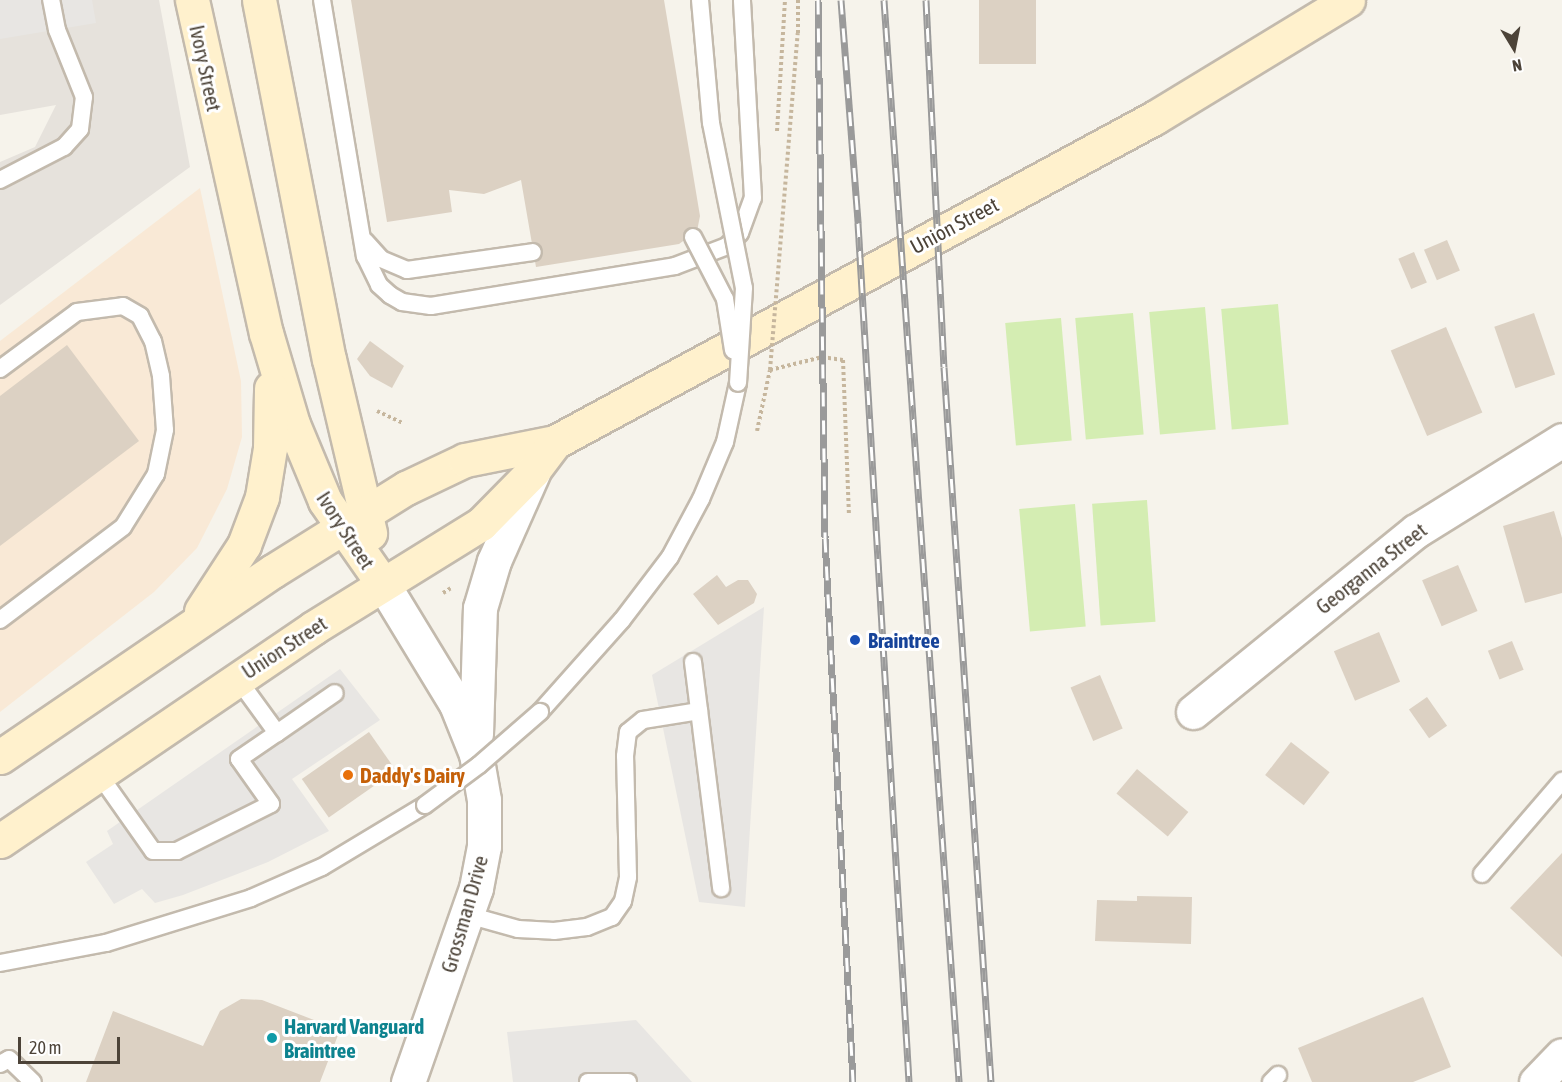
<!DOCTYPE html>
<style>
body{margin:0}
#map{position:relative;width:1562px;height:1082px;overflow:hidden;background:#f6f3eb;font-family:"Asap Condensed",sans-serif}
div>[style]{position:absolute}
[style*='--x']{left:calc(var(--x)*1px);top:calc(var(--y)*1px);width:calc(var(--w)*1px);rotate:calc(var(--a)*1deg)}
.commercial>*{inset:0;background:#f9e9d6}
.industrial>*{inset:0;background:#e6e2dc}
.green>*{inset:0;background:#d4edb2;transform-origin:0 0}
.parking>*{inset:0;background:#e8e6e3}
.building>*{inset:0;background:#dcd1c3;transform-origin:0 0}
.path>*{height:4px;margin-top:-2px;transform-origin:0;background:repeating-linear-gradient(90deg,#c6b69d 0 3px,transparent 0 6px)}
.roads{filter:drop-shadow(2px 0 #c3baad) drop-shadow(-2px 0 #c3baad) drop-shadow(0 2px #c3baad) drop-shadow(0 -2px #c3baad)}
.lane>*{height:16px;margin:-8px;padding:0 8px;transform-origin:8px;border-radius:8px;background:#fff}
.street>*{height:33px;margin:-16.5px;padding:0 16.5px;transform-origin:16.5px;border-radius:16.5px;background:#fff}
.secondary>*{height:33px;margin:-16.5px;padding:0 16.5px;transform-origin:16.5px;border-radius:16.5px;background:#fff1cd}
.rail>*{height:7px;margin-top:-3.5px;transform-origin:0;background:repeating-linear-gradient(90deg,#fff 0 14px,#9a9a9a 0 28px);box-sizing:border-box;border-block:2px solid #9a9a9a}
.path-bridge>*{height:4px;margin-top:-2px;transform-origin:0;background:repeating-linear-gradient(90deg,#c6b69d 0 3px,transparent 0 6px)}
.bridges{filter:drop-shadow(2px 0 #c3baad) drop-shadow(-2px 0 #c3baad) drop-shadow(0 2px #c3baad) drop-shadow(0 -2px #c3baad)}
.lane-bridge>*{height:16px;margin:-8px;padding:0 8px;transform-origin:8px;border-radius:8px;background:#fff}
.dots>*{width:16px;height:16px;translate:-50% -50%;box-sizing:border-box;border:3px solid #fff;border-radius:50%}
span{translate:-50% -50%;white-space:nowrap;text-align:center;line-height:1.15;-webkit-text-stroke:6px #fff;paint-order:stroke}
.street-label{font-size:21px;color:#4c4338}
.transit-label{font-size:21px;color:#164399;font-weight:700}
.left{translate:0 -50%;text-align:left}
.food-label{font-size:21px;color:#c56008;font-weight:700}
.culture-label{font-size:21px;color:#0d838f;font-weight:700}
.north{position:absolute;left:1484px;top:18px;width:60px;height:60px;-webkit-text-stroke:4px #fff;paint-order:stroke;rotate:170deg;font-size:16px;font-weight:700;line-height:24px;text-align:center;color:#4c4338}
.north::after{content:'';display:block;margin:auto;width:21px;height:27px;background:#4c4338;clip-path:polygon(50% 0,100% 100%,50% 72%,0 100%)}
.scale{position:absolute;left:18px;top:1037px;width:102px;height:27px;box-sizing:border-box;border:3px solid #4c4338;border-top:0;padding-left:8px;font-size:18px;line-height:21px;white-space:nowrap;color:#4c4338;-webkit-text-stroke:4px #fff;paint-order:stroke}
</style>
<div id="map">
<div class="commercial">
<div style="clip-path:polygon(200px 188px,241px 381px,242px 437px,227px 489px,197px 548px,154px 592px,0 712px,0 341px)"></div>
</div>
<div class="industrial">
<div style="clip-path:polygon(0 0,159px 0,190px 167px,0 305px,0 162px,35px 147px,56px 105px,0 115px)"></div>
</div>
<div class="green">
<div style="left:1278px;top:304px;width:121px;height:57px;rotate:85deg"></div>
<div style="left:1205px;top:307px;width:123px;height:56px;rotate:85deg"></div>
<div style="left:1133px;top:313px;width:122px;height:58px;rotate:85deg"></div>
<div style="left:1061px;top:318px;width:123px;height:56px;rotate:85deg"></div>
<div style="left:1147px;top:500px;width:122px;height:55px;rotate:86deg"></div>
<div style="left:1075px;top:504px;width:123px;height:56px;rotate:85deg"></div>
</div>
<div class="parking">
<div style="clip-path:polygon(0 0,92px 0,96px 23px,0 39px)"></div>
<div style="clip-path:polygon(764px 607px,745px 907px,699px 902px,652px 675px)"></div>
<div style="clip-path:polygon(340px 669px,380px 720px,292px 779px,329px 831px,268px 862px,183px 895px,155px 903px,142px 889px,114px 904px,86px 862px,113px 844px,107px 831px)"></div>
<div style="clip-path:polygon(636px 1020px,692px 1082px,513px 1082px,507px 1032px)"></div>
</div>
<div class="building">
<div style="clip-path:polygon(351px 0,664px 0,700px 216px,697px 231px,679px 244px,536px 267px,521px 180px,484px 194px,449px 190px,452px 212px,387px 222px)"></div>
<div style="left:979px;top:0;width:57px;height:64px"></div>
<div style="left:1447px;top:240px;width:33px;height:25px;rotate:67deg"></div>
<div style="left:1414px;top:252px;width:33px;height:17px;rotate:67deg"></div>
<div style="left:1534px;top:313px;width:65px;height:42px;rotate:71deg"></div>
<div style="left:1446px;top:327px;width:93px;height:60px;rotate:67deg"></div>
<div style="clip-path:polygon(370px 341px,404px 366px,392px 388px,370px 376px,357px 359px)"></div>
<div style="clip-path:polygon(67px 345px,139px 441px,0 546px,0 396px)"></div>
<div style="clip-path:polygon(1554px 511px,1562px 538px,1562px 593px,1525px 603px,1503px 526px)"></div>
<div style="left:1458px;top:565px;width:50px;height:39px;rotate:67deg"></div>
<div style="clip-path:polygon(717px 575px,726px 587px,738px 580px,748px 580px,757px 594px,754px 603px,718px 625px,693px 594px)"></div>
<div style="left:1379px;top:632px;width:54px;height:49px;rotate:67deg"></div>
<div style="left:1512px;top:641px;width:31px;height:26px;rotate:68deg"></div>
<div style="left:1100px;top:675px;width:58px;height:32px;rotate:67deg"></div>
<div style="left:1427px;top:697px;width:35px;height:22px;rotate:55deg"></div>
<div style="left:369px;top:732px;width:47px;height:82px;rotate:55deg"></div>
<div style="left:1291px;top:742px;width:49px;height:42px;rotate:38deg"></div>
<div style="left:1137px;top:769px;width:67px;height:32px;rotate:40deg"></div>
<div style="clip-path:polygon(1562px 853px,1562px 957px,1510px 908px)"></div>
<div style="clip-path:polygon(1137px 896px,1192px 897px,1191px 944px,1095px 941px,1097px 900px,1137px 901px)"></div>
<div style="clip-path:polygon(1423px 997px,1451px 1067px,1413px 1082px,1312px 1082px,1298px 1048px)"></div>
<div style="clip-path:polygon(241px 999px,262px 1000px,340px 1030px,320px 1082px,86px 1082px,113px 1011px,203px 1046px,220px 1011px)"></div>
</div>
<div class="path">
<div style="--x:798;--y:0;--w:33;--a:90"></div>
<div style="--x:777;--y:131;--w:131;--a:-86.5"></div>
<div style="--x:377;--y:411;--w:29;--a:25"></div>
<div style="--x:757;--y:431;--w:62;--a:-78"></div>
<div style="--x:770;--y:370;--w:54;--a:-14"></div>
<div style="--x:822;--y:357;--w:21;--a:8"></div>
<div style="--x:843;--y:360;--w:155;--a:87.8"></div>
<div style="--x:443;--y:593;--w:9;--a:-32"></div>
</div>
<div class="roads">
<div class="lane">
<div style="--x:322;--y:0;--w:260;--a:80.5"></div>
<div style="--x:365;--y:256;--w:32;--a:64"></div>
<div style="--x:379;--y:285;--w:15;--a:42"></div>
<div style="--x:390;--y:295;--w:14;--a:30"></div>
<div style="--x:402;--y:302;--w:29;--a:8"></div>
<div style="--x:431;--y:306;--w:247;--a:-9.3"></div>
<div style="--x:675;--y:266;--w:56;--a:-21"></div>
<div style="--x:727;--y:246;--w:18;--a:-45"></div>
<div style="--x:740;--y:233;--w:37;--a:-70"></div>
<div style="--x:753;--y:198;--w:198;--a:-93.2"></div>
<div style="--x:0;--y:180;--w:72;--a:-27.3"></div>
<div style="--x:64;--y:147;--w:24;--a:-48"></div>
<div style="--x:80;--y:129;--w:32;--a:-83"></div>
<div style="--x:84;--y:97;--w:72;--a:-111.9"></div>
<div style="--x:57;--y:30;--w:31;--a:-101"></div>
<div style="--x:365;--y:241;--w:24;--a:48"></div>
<div style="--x:381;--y:259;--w:28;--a:23"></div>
<div style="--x:407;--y:270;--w:127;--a:-8.1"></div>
<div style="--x:0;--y:369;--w:96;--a:-36.5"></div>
<div style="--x:77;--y:312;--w:46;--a:-7.4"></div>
<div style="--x:123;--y:306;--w:20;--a:30"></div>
<div style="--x:140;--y:316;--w:28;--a:63"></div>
<div style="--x:153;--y:341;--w:36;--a:77"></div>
<div style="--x:161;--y:376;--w:54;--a:85.8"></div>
<div style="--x:165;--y:430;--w:45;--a:101.6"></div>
<div style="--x:156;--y:474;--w:62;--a:121.9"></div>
<div style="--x:123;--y:527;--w:154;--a:142.9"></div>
<div style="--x:693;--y:662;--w:228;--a:82.9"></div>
<div style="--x:540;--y:712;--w:123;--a:-48.3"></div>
<div style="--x:622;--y:620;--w:79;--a:-52.7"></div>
<div style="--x:670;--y:557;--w:66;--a:-61.9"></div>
<div style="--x:701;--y:499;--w:62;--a:-67.2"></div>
<div style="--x:725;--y:442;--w:60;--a:-77.6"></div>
<div style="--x:277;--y:733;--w:70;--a:-34.6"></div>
<div style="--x:98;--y:773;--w:95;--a:54.8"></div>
<div style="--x:153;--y:851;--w:24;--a:0"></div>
<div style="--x:177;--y:851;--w:105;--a:-26.6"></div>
<div style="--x:271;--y:804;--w:55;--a:-125.4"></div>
<div style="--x:239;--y:759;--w:46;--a:-34.4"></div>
<div style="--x:277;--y:733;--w:68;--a:-126"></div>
<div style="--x:1482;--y:874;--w:123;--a:-49.3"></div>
<div style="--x:468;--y:915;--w:52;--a:15.6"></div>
<div style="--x:518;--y:929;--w:36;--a:3"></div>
<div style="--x:554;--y:931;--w:33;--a:-7"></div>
<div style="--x:587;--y:927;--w:27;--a:-22"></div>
<div style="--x:612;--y:917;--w:19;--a:-55"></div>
<div style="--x:623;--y:901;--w:25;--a:-78"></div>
<div style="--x:628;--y:877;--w:121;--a:-91.4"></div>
<div style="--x:625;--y:756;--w:24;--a:-83"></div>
<div style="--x:628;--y:732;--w:19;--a:-39"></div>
<div style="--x:643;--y:720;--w:57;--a:-9.1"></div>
<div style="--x:0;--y:963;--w:108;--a:-10.7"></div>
<div style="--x:106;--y:943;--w:152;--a:-17.2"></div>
<div style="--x:251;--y:898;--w:77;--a:-23.6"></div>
<div style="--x:322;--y:867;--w:120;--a:-31"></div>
<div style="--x:0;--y:1064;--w:10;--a:-29"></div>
<div style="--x:9;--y:1059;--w:33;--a:44"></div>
<div style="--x:588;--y:1082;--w:40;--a:0"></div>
<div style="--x:1271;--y:1082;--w:10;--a:-45"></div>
</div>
<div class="street">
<div style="--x:383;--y:584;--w:140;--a:58.7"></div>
<div style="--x:456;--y:704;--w:54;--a:68.2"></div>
<div style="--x:476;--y:754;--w:47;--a:80.1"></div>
<div style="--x:484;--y:800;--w:46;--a:90"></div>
<div style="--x:484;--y:846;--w:43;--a:100.8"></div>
<div style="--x:476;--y:888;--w:206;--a:109.3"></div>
<div style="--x:1193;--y:712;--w:287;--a:-39.1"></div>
<div style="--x:1416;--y:531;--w:172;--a:-31.9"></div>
<div style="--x:476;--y:734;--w:126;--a:-88.2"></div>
<div style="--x:480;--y:608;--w:49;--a:-73.4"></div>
<div style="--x:494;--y:561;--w:96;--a:-66.1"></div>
<div style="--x:1536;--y:1082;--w:37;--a:-46"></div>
</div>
<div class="secondary">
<div style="--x:192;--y:0;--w:341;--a:77.5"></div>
<div style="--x:266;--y:333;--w:95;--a:73.5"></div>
<div style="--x:293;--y:424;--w:83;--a:67.4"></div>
<div style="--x:325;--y:501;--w:101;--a:55.1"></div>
<div style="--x:259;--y:0;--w:366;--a:79"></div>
<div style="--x:329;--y:359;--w:179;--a:76.7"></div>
<div style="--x:201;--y:611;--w:79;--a:-56.9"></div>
<div style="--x:244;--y:545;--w:51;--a:-69.4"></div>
<div style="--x:262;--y:497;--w:50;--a:-80.7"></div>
<div style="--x:270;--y:448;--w:60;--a:-89"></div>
<div style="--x:0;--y:757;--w:330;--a:-34.3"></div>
<div style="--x:273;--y:571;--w:157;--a:-32"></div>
<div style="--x:406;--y:488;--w:65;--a:-25.4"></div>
<div style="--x:465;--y:460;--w:92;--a:-11.3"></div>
<div style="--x:555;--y:442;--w:681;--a:-28.41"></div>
<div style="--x:1154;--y:118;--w:227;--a:-31.3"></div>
<div style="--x:0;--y:841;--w:379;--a:-34.2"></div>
<div style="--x:313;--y:628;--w:198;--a:-31.8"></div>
<div style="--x:481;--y:524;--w:74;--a:-45.5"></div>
<div style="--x:533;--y:471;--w:36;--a:-53"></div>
</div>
</div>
<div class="rail">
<div style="--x:818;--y:0;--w:538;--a:89.25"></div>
<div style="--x:825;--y:538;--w:545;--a:87.05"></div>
<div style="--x:841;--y:0;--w:224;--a:85.6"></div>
<div style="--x:858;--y:223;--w:861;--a:86.6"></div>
<div style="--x:884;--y:0;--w:1085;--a:86.03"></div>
<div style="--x:926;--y:0;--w:367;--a:87.2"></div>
<div style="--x:944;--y:367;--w:717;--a:86.24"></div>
</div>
<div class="path-bridge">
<div style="--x:770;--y:370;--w:338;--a:-85.3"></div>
</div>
<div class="bridges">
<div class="lane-bridge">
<div style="--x:700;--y:0;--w:123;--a:84.9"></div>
<div style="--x:711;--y:123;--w:168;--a:78.7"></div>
<div style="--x:744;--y:288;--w:95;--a:93.6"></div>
<div style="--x:693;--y:237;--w:70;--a:62.7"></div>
<div style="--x:725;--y:299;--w:52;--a:81.1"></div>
<div style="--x:425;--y:805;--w:67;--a:-36.5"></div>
<div style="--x:479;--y:765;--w:81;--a:-41"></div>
</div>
</div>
<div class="dots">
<div style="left:855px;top:640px;background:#1a4fb4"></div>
<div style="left:348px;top:775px;background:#e8710a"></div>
<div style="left:272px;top:1038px;background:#0f9aa8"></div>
</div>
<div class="street-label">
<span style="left:206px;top:68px;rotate:78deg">Ivory Street</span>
<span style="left:954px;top:225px;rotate:-28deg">Union Street</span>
<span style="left:346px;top:530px;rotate:57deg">Ivory Street</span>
<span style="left:1371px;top:568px;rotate:-38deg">Georganna Street</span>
<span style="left:284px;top:647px;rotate:-33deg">Union Street</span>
<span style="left:464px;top:914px;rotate:-74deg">Grossman Drive</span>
</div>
<div class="transit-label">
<span class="left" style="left:868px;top:640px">Braintree</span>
</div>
<div class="food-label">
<span class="left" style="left:360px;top:775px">Daddy's Dairy</span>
</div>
<div class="culture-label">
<span class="left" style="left:284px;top:1038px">Harvard Vanguard<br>Braintree</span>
</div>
<div class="north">N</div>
<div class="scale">20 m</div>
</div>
